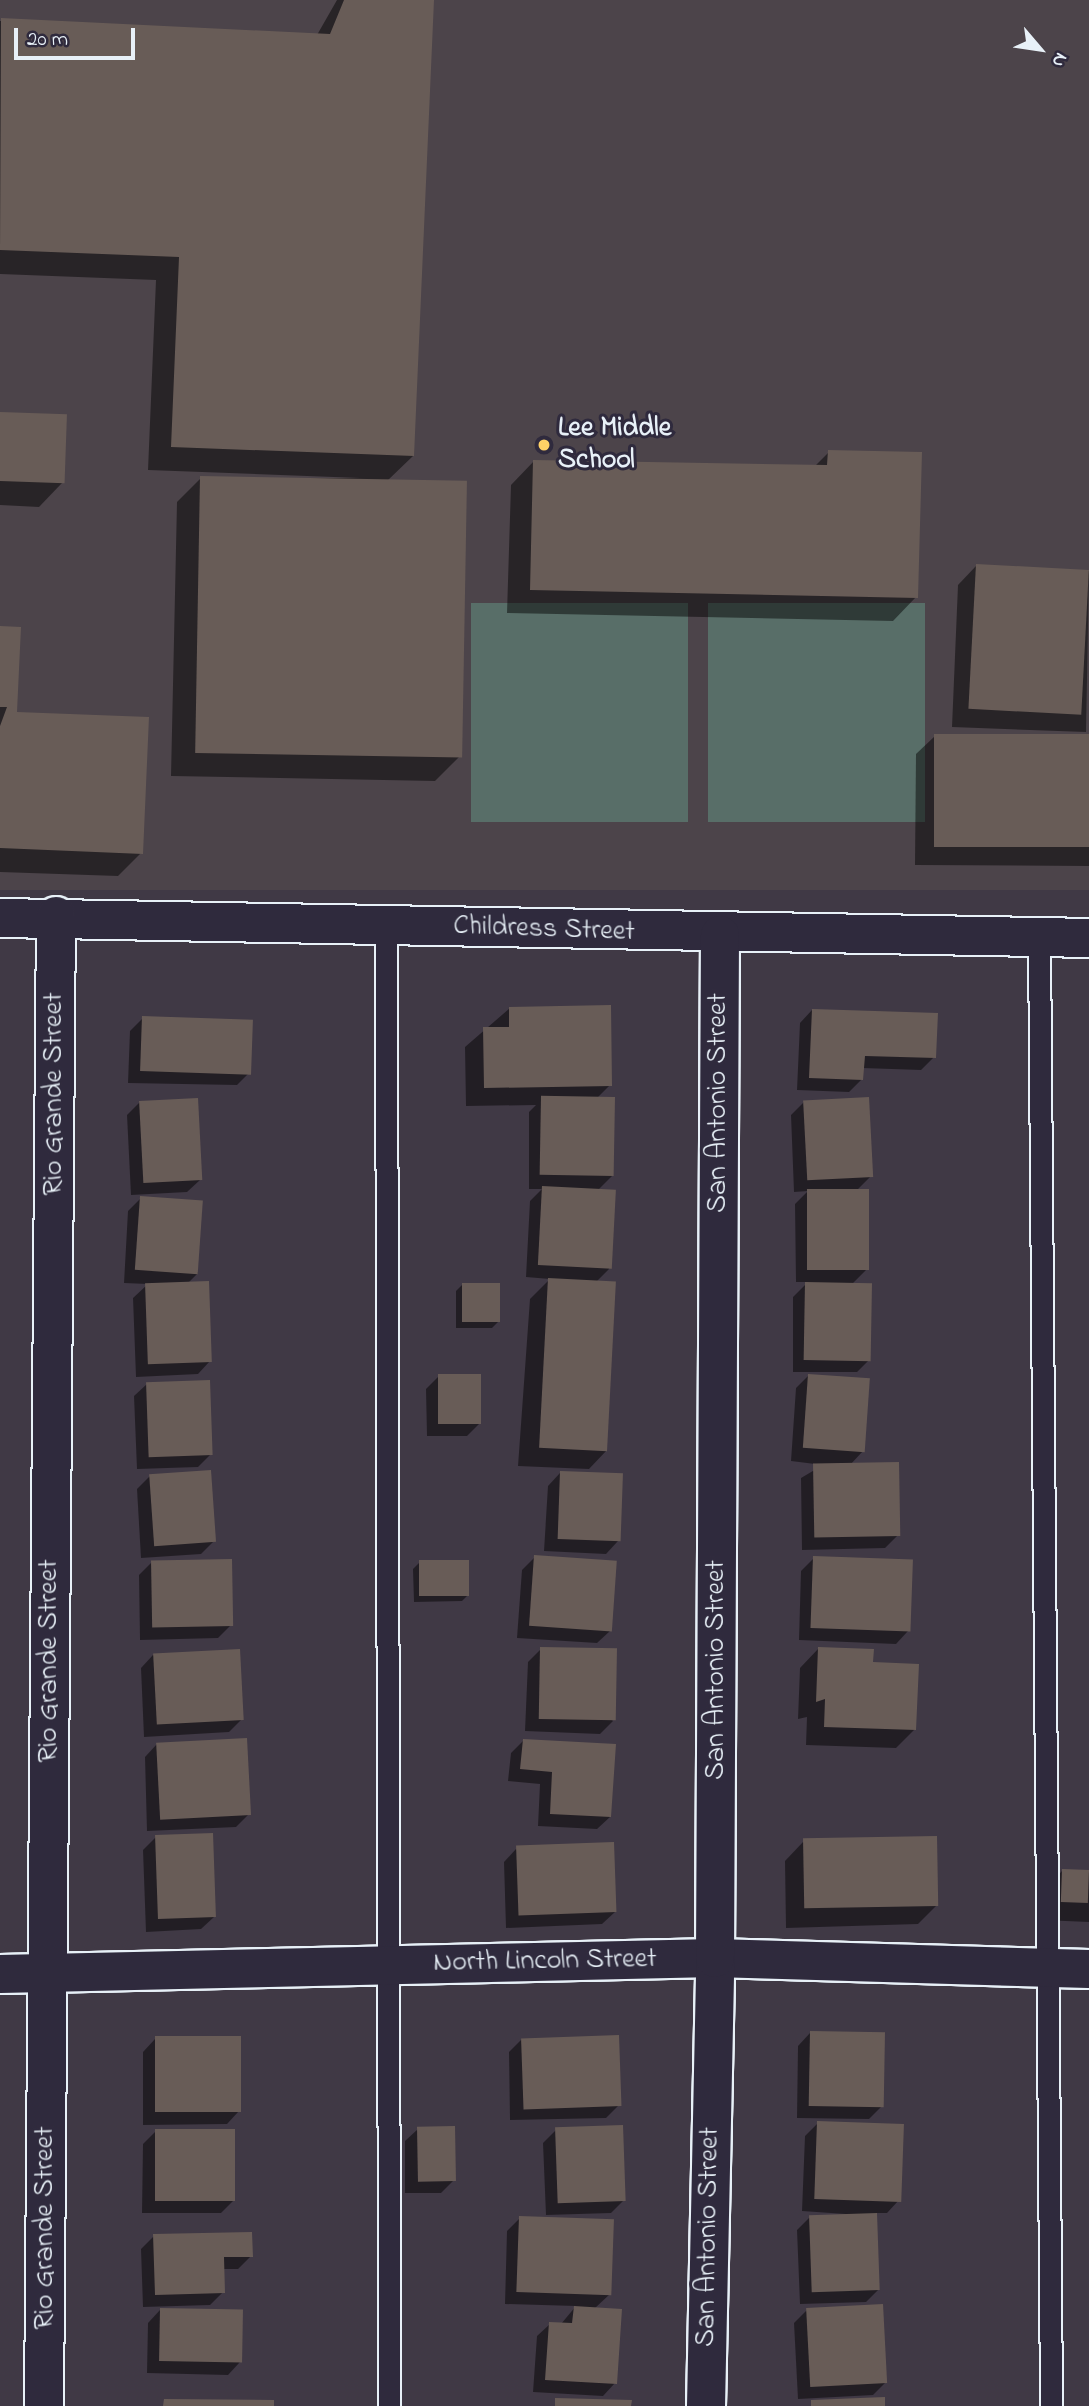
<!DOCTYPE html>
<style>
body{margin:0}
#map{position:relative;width:1089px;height:2406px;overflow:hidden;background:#403945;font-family:"Indie Flower",sans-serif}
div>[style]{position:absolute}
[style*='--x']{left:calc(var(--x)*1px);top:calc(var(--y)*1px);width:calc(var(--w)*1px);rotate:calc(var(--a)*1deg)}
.built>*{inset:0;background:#4c444a;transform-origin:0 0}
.green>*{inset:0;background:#586e68;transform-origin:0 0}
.shadow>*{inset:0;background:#0007}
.building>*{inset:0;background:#685c57;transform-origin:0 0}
.roads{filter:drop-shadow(2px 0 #e8f1f8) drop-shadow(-2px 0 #e8f1f8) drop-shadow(0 2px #e8f1f8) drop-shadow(0 -2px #e8f1f8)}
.service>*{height:21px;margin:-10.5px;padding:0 10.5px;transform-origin:10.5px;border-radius:10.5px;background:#2f2a3d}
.minor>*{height:38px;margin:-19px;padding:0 19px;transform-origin:19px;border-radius:19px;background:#2f2a3d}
.dots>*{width:19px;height:19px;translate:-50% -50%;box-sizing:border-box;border:4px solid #2f2a3d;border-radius:50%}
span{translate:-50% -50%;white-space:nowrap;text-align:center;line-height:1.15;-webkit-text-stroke:6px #2f2a3d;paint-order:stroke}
.poi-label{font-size:28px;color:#e8f1f8;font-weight:700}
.left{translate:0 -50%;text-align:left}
.street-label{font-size:28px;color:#e8f1f8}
.north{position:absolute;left:1005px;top:14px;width:70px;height:70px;-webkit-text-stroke:5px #2f2a3d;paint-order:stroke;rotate:119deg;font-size:19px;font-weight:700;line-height:28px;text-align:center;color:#e8f1f8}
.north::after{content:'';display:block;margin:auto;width:24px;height:32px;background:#e8f1f8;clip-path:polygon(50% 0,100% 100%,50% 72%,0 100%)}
.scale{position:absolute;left:14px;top:28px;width:121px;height:32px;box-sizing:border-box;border:4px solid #e8f1f8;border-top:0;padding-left:9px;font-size:21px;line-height:24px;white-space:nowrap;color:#e8f1f8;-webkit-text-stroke:5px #2f2a3d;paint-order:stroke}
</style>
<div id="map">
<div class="built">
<div style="left:0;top:0;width:1089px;height:890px"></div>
</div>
<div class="green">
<div style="left:688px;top:603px;width:219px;height:217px;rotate:90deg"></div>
<div style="left:708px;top:603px;width:217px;height:219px"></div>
</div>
<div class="shadow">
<div style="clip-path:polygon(337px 0,432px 0,413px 456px,386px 482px,459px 757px,435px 781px,171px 776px,177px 502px,201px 478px,360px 478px,148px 470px,156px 280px,0 274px,0 21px,317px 35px)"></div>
<div style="clip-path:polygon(0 414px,62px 483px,39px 507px,0 505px)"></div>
<div style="clip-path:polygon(829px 452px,916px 597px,893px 621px,507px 613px,511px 485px,534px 461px,814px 467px)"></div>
<div style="clip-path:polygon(976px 566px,1089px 571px,1086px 732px,952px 727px,958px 585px)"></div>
<div style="clip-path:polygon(0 627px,16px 714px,141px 853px,118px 876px,0 872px)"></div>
<div style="clip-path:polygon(935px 736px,1089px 737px,1089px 866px,915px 865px,916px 754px)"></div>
<div style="clip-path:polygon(510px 1008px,610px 1085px,596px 1099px,613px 1175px,597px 1191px,609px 1269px,596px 1282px,607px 1450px,589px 1469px,518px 1466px,530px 1299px,550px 1279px,526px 1277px,530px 1201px,542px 1189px,529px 1189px,529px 1112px,536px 1105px,466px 1106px,465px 1047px)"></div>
<div style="clip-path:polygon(812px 1010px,934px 1057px,921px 1070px,862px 1068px,862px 1079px,849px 1092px,797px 1090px,800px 1023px)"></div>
<div style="clip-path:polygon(143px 1018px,250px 1072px,237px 1085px,128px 1083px,130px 1031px)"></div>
<div style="clip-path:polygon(140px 1102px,200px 1180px,187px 1192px,131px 1195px,127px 1115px)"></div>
<div style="clip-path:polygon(804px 1102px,871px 1176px,857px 1190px,868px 1268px,852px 1284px,870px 1359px,857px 1372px,793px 1372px,793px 1297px,808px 1282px,796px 1282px,795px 1204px,808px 1191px,794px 1192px,791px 1115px)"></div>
<div style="clip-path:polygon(141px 1198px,198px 1273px,187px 1284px,210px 1361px,198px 1374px,136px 1377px,133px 1298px,148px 1284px,124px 1283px,128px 1211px)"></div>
<div style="clip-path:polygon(462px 1285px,498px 1322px,492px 1328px,456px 1328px,456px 1291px)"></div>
<div style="clip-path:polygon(809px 1375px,863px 1451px,850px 1465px,898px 1535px,885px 1548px,802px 1550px,801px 1478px,823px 1465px,791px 1461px,796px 1388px)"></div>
<div style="clip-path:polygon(439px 1376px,480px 1423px,467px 1436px,427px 1436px,426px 1389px)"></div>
<div style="clip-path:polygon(147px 1384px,211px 1454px,198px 1467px,137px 1469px,134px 1396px)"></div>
<div style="clip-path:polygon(560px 1473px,618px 1541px,606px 1554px,544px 1551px,548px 1486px)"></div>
<div style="clip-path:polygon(150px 1476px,214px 1541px,201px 1554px,141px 1558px,137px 1489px)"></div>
<div style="clip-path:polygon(535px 1557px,610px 1631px,597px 1643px,517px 1638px,522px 1570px)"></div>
<div style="clip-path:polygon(814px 1558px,908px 1631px,896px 1644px,799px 1640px,801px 1571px)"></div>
<div style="clip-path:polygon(152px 1562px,231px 1625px,218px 1638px,140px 1640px,139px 1575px)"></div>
<div style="clip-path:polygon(419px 1563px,468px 1595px,462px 1601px,414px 1602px,413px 1569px)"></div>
<div style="clip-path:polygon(541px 1649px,613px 1721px,600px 1734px,525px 1731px,528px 1662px)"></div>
<div style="clip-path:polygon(818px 1649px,871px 1664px,915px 1729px,896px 1748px,806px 1745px,807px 1717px,798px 1719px,800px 1668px)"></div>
<div style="clip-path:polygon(153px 1655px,242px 1719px,229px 1732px,144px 1737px,141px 1668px)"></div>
<div style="clip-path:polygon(523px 1741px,610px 1817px,597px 1829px,538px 1826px,540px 1784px,508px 1781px,511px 1753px)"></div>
<div style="clip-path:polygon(157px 1744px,249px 1814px,236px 1827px,147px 1831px,145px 1757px)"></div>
<div style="clip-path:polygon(156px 1837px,214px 1917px,201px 1929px,146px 1932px,143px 1850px)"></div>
<div style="clip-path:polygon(803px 1842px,936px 1906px,918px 1924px,786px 1928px,785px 1861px)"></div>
<div style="clip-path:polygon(516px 1849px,615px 1912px,602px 1924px,506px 1928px,504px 1862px)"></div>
<div style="clip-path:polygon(1062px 1871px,1089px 1872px,1089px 1922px,1042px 1920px,1044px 1890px)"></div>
<div style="clip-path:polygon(810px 2033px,882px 2106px,869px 2119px,797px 2118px,798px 2046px)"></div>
<div style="clip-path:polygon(155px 2039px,239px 2111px,227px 2124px,143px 2125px,143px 2052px)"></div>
<div style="clip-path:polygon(522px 2039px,619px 2105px,606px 2118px,510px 2120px,509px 2052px)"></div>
<div style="clip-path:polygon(818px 2123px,899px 2200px,887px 2213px,876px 2213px,879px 2289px,866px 2302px,800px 2304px,797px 2230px,809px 2218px,860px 2215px,802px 2211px,805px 2136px)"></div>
<div style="clip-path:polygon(418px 2129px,454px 2180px,441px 2193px,405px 2193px,405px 2141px)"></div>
<div style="clip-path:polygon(556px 2130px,624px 2200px,611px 2213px,546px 2215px,543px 2143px)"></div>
<div style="clip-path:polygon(156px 2131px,233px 2201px,221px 2213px,142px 2213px,143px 2144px)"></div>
<div style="clip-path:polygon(520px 2218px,610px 2294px,594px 2309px,615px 2383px,603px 2396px,533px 2392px,537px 2336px,550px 2324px,561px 2324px,576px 2306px,505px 2304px,507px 2231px)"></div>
<div style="clip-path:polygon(154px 2236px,251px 2256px,238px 2269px,222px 2269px,223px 2292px,210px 2305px,143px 2307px,141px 2249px)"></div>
<div style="clip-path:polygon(160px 2310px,240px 2362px,228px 2375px,147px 2373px,148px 2323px)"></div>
<div style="clip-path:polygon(807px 2310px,886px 2382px,873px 2395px,798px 2399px,794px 2323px)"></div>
</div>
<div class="building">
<div style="clip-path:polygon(344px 0,434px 0,414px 456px,171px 447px,179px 257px,0 250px,1px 18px,330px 34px)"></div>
<div style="left:0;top:412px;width:67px;height:69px;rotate:2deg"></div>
<div style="clip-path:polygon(828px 450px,922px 452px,918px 598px,530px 590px,533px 460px,827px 465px)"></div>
<div style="left:200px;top:476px;width:267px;height:277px;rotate:1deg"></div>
<div style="left:976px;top:564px;width:113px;height:145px;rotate:3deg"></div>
<div style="clip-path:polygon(0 626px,21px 627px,17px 712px,149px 717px,143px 854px,0 848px,0 726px,7px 707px,0 707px)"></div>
<div style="left:934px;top:734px;width:155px;height:113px"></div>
<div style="clip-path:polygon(611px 1005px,612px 1086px,484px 1088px,483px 1027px,509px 1027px,509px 1007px)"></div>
<div style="clip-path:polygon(812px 1009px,938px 1013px,936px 1058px,865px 1056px,863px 1080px,809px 1078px)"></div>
<div style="left:142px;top:1016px;width:111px;height:55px;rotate:2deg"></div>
<div style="left:615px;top:1097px;width:79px;height:74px;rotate:91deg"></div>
<div style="left:869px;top:1097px;width:80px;height:66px;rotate:87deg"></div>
<div style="left:198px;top:1098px;width:82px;height:59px;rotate:87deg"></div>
<div style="left:542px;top:1186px;width:74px;height:79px;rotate:3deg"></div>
<div style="left:807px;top:1189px;width:62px;height:81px"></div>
<div style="left:140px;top:1196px;width:63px;height:74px;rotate:4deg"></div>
<div style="left:548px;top:1278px;width:68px;height:170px;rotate:3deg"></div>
<div style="left:209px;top:1281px;width:81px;height:64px;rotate:88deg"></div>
<div style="left:805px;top:1282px;width:67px;height:78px;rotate:1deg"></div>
<div style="left:462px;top:1283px;width:38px;height:39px"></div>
<div style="left:438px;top:1374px;width:43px;height:50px"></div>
<div style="left:808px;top:1374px;width:62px;height:74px;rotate:4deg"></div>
<div style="left:210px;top:1380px;width:75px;height:64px;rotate:88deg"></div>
<div style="left:899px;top:1462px;width:74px;height:86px;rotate:89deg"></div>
<div style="left:211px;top:1470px;width:72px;height:62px;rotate:86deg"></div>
<div style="left:560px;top:1471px;width:63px;height:68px;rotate:2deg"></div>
<div style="left:534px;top:1555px;width:83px;height:71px;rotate:4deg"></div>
<div style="left:813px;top:1556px;width:100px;height:72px;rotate:2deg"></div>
<div style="left:232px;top:1559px;width:67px;height:81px;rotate:89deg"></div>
<div style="left:469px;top:1560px;width:36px;height:50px;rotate:90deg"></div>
<div style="left:540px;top:1647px;width:77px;height:72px;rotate:1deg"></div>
<div style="clip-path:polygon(818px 1647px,874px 1649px,873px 1662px,919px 1664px,916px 1730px,824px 1727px,825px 1699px,816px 1702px)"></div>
<div style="left:240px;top:1649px;width:71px;height:87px;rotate:87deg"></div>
<div style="left:247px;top:1738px;width:77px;height:91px;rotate:87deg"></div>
<div style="clip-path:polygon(523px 1739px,616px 1744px,611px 1817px,550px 1814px,552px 1772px,520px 1769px)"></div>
<div style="left:213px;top:1833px;width:84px;height:58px;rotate:88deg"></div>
<div style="left:937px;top:1836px;width:70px;height:134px;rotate:89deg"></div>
<div style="left:614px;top:1842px;width:70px;height:98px;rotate:88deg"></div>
<div style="left:1062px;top:1869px;width:27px;height:33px;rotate:2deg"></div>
<div style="left:810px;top:2031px;width:75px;height:75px;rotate:1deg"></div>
<div style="left:619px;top:2035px;width:71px;height:98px;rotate:88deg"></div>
<div style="left:241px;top:2036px;width:76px;height:86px;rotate:90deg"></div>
<div style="left:817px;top:2121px;width:87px;height:78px;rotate:2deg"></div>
<div style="left:623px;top:2125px;width:76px;height:68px;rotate:88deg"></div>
<div style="left:455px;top:2126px;width:55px;height:38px;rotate:89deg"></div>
<div style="left:155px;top:2129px;width:80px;height:72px"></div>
<div style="left:877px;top:2213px;width:77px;height:68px;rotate:88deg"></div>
<div style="left:519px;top:2216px;width:95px;height:76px;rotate:2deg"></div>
<div style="clip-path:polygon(252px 2232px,253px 2257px,224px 2257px,225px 2293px,155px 2295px,153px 2234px)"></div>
<div style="left:883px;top:2304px;width:79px;height:77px;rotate:87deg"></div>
<div style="clip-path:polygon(574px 2306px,622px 2309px,617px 2384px,545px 2380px,549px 2322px,572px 2323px)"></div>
<div style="left:160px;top:2308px;width:83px;height:53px;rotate:1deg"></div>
<div style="clip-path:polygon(885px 2397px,885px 2406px,811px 2406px,811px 2400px)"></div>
<div style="clip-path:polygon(555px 2398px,632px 2400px,631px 2406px,555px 2406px)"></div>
<div style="clip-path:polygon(164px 2399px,274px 2400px,274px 2406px,163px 2406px)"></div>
</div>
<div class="roads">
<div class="service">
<div style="--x:386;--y:926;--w:1480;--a:89.88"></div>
<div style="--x:1039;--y:938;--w:1468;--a:89.53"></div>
</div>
<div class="minor">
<div style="--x:0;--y:918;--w:1089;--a:1.05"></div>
<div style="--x:0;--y:1974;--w:715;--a:-1.28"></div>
<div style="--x:715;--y:1958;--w:374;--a:1.7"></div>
<div style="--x:44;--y:2406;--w:1490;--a:-89.54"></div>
<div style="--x:706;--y:2406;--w:448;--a:-88.8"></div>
<div style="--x:715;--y:1958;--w:1023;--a:-89.72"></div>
</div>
</div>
<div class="dots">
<div style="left:544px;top:445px;background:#ffd166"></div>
</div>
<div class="poi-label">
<span class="left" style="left:558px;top:445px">Lee Middle<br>School</span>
</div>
<div class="street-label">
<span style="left:544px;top:930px;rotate:2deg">Childress Street</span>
<span style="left:55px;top:1094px;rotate:-90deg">Rio Grande Street</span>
<span style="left:719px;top:1103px;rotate:-90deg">San Antonio Street</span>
<span style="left:50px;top:1661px;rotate:-90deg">Rio Grande Street</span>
<span style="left:717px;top:1670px;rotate:-90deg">San Antonio Street</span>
<span style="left:545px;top:1962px;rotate:-1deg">North Lincoln Street</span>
<span style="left:46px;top:2228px;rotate:-90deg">Rio Grande Street</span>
<span style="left:709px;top:2237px;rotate:-89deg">San Antonio Street</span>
</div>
<div class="north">N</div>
<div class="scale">20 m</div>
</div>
